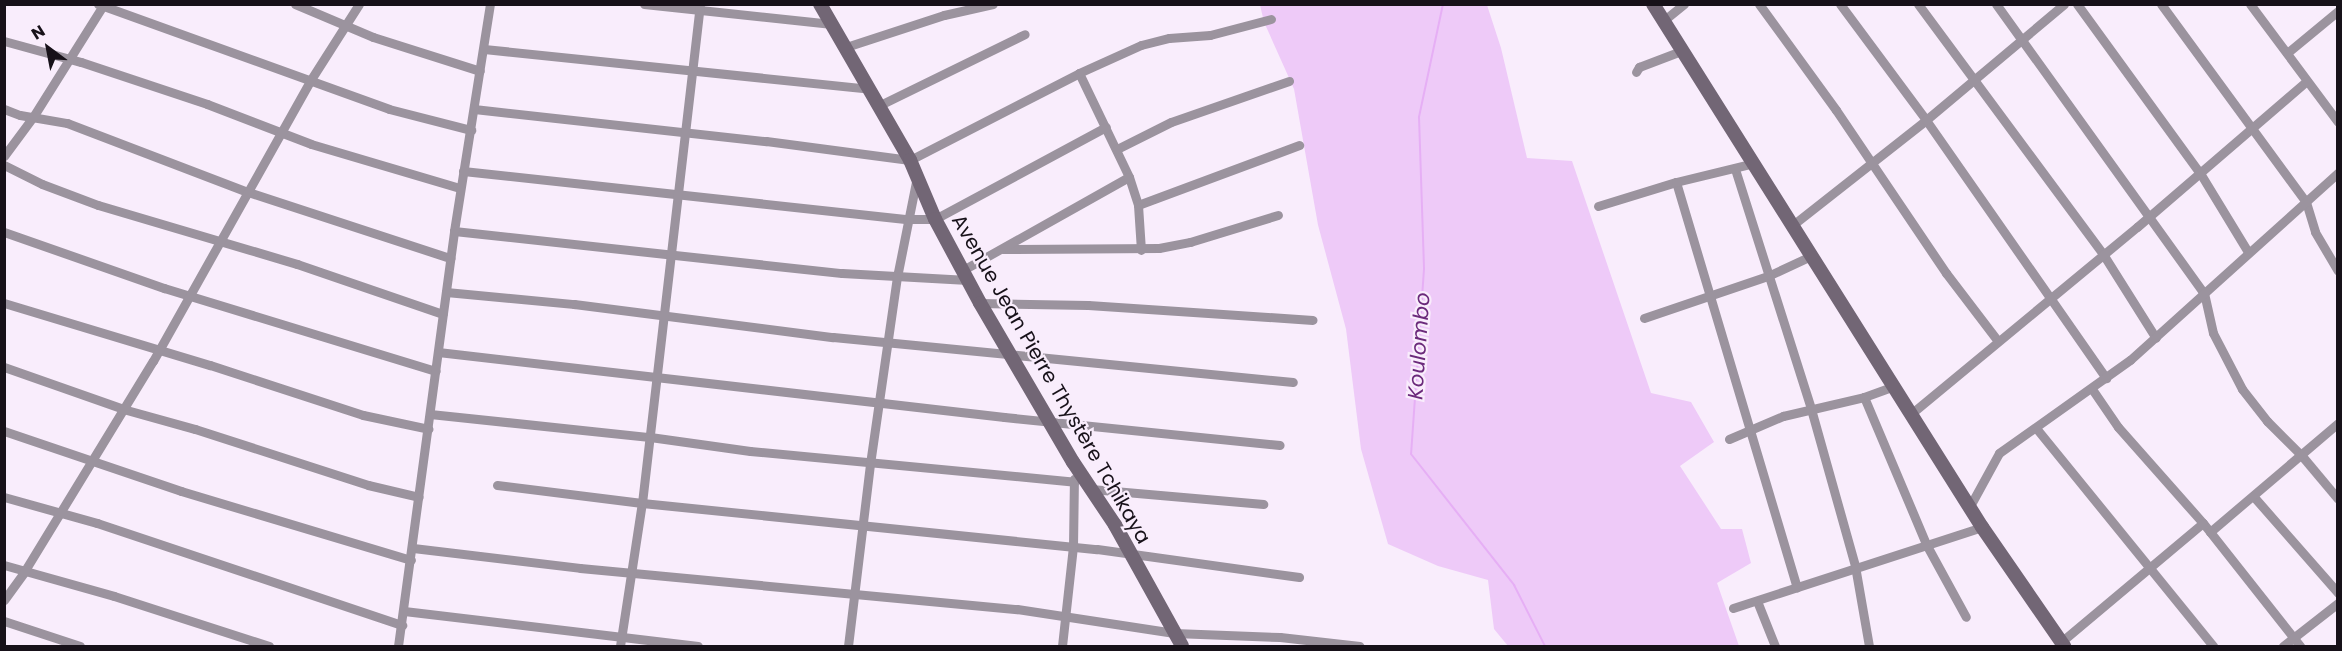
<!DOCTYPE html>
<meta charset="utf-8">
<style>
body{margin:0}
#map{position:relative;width:2342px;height:651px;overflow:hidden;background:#f9edfc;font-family:Poppins,sans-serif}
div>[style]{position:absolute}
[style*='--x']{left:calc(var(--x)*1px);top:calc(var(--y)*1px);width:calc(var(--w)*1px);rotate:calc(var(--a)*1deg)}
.green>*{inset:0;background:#eecaf8}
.stream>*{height:2px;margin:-1px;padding:0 1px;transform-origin:1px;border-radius:1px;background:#e6aff5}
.street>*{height:9px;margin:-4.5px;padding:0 4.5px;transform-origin:4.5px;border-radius:4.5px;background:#9b939e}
.secondary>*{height:14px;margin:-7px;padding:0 7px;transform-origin:7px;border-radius:7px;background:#726675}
span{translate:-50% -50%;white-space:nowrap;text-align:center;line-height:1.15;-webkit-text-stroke:4.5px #f9edfc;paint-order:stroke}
.street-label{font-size:20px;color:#171119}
.water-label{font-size:21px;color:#6b2a7b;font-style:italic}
.frame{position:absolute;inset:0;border:6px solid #171119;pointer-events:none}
.north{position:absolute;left:18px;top:18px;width:60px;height:60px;-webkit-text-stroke:4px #f9edfc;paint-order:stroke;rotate:328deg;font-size:16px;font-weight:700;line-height:24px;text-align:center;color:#171119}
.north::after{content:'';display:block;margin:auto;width:21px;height:27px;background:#171119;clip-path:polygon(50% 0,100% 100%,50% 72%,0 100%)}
</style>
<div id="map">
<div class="green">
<div style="clip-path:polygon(1260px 5px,1487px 5px,1501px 48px,1527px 158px,1572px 161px,1651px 393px,1691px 402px,1714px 442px,1680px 466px,1721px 529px,1742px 529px,1751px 563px,1717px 583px,1739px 646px,1508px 646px,1494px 629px,1488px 580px,1438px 566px,1388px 544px,1361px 449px,1346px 329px,1318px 225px,1294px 89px,1264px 22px)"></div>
</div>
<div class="stream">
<div style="--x:1443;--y:4;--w:116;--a:102"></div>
<div style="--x:1419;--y:117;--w:152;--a:88.1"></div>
<div style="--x:1424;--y:269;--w:185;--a:94"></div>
<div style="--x:1411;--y:454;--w:167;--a:51.8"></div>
<div style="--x:1514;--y:585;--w:68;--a:63.1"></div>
</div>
<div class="street">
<div style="--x:98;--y:4;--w:309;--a:19.8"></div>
<div style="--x:389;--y:109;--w:85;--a:14.4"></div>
<div style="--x:295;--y:4;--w:85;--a:22.9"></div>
<div style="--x:373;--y:37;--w:112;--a:17.6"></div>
<div style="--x:644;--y:4;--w:189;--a:6.1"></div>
<div style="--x:1759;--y:4;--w:131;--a:54"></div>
<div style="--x:1836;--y:110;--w:197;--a:56"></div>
<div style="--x:1946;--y:273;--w:84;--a:52.7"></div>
<div style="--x:1840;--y:4;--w:144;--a:53.4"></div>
<div style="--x:1926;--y:120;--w:315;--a:55.1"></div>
<div style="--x:1918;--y:4;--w:311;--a:53.5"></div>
<div style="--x:2103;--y:254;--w:99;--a:57.8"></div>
<div style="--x:1996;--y:4;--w:356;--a:54.3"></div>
<div style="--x:2204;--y:293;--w:41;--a:77.3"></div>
<div style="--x:2213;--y:333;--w:63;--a:62.6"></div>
<div style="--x:2242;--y:389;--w:41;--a:52"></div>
<div style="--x:2267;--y:421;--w:49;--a:45"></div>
<div style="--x:2302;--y:456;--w:56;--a:50.1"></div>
<div style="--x:2077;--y:4;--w:209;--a:54"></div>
<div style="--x:2200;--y:173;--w:92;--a:58.7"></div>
<div style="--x:2161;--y:4;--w:245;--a:53.8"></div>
<div style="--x:2306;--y:202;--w:31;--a:73"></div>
<div style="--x:2315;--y:232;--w:45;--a:59.5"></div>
<div style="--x:2250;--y:4;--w:147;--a:53.3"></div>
<div style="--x:1663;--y:21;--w:27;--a:-39"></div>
<div style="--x:4;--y:41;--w:80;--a:15.3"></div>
<div style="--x:81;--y:62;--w:133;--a:18.4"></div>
<div style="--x:207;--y:104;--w:111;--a:21"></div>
<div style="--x:311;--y:144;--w:155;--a:16.5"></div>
<div style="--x:846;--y:47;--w:103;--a:-18.1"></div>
<div style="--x:944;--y:15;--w:50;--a:-12.7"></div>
<div style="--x:484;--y:49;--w:388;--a:5.9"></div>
<div style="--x:2287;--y:53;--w:66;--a:-39.5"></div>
<div style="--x:1636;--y:72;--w:6;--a:-59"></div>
<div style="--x:1639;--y:67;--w:45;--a:-20.9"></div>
<div style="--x:1079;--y:73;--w:115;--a:64.3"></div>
<div style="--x:1129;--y:177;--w:29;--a:72"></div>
<div style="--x:1138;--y:205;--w:45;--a:86.2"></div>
<div style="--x:880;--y:105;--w:161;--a:-26.1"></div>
<div style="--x:4;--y:109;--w:17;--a:21"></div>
<div style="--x:20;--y:115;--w:48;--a:9.7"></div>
<div style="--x:67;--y:123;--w:194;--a:20.9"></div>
<div style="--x:248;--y:192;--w:213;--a:18.1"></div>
<div style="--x:474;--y:109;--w:294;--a:6.3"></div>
<div style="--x:766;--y:141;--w:145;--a:7.5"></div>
<div style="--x:910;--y:160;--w:190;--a:-27.2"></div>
<div style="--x:1079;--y:73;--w:68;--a:-24.3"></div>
<div style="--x:1141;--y:45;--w:29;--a:-14"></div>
<div style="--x:1169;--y:38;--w:41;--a:-4.2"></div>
<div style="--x:1210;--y:35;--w:63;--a:-14.7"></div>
<div style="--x:1117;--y:149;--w:60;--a:-26.6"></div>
<div style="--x:1171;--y:122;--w:125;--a:-19.2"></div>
<div style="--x:4;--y:156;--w:49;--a:-53.4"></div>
<div style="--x:33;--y:117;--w:133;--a:-57.9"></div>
<div style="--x:4;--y:165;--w:42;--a:26.6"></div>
<div style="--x:42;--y:184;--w:60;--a:20.6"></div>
<div style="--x:98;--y:205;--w:208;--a:16.5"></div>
<div style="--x:297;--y:264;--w:154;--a:18.9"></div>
<div style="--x:1735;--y:169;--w:252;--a:72.4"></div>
<div style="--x:1811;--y:409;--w:163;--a:74.3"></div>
<div style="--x:1855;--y:566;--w:81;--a:80.1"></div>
<div style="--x:463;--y:171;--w:447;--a:6.2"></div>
<div style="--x:907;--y:219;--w:28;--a:0"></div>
<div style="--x:935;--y:219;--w:194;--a:-28.3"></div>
<div style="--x:1676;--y:182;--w:423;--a:73.4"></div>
<div style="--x:1138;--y:205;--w:172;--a:-20.4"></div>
<div style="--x:1598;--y:206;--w:82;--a:-17.1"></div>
<div style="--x:1676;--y:182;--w:80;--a:-13.7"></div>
<div style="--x:1794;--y:224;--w:168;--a:-38.2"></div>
<div style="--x:1926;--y:120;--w:180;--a:-40"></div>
<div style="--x:454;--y:231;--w:390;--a:6.2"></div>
<div style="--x:842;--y:273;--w:126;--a:3.2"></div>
<div style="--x:4;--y:232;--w:170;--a:19.3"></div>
<div style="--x:164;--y:288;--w:284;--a:17"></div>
<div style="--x:1003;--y:249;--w:156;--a:-0.4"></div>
<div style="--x:1159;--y:248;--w:32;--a:-11"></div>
<div style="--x:1190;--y:242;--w:92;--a:-17.1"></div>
<div style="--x:963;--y:270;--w:190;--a:-29.3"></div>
<div style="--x:446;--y:292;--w:129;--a:5.4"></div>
<div style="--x:574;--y:304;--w:261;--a:7.3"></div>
<div style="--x:833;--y:337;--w:462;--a:5.6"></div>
<div style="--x:4;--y:303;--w:215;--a:16.8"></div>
<div style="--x:210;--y:365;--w:161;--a:18.1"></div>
<div style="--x:363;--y:415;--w:67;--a:12"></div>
<div style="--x:980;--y:303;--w:108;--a:1.1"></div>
<div style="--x:1088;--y:305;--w:225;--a:3.8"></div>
<div style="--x:1644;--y:318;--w:133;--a:-18.8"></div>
<div style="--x:1770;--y:275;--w:47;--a:-24.9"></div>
<div style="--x:438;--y:352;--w:570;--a:6.55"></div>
<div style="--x:1004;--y:417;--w:277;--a:5.8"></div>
<div style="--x:4;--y:367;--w:126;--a:19.4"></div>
<div style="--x:123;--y:409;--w:75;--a:15.5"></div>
<div style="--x:195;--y:429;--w:182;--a:17.9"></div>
<div style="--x:368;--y:485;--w:52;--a:13.2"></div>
<div style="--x:2092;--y:389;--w:46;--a:55.6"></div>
<div style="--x:2118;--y:427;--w:128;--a:48.5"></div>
<div style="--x:2203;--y:523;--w:157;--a:51.7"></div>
<div style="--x:1864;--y:397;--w:160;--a:67.1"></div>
<div style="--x:1926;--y:544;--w:83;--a:61.3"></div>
<div style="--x:1912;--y:413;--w:292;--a:-39.6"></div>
<div style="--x:2137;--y:227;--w:224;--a:-40.7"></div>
<div style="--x:430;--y:414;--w:221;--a:6"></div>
<div style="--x:650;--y:437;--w:101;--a:8"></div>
<div style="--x:750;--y:451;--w:326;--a:5.4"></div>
<div style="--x:2036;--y:428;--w:281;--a:50.9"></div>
<div style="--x:4;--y:431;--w:187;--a:18.7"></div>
<div style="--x:181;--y:491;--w:240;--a:16.7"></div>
<div style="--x:1729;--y:439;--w:59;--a:-23.1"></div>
<div style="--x:1783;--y:416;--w:83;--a:-13.2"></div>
<div style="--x:1864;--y:397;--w:33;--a:-20"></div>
<div style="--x:497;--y:485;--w:146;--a:7.1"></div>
<div style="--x:642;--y:503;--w:457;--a:5.8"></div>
<div style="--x:1097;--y:549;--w:204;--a:7.9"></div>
<div style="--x:1091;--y:489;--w:173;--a:5"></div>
<div style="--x:4;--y:497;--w:97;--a:15.6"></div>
<div style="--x:97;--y:523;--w:322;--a:18.5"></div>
<div style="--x:2254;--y:497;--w:128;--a:48.8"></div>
<div style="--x:1970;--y:506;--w:60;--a:-61.3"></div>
<div style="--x:1999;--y:453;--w:161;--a:-35.4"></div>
<div style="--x:2130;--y:360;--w:280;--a:-42"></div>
<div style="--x:2210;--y:532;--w:168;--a:-40.4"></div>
<div style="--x:413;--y:548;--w:168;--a:6.8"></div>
<div style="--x:580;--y:568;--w:439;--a:5.4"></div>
<div style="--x:1017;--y:609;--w:159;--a:8.7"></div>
<div style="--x:1174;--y:633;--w:106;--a:2.2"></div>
<div style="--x:1280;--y:637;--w:80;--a:6.5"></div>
<div style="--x:4;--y:565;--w:114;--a:15.7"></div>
<div style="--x:114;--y:596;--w:163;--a:17.9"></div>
<div style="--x:4;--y:600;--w:34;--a:-54"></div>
<div style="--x:24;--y:572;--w:247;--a:-58.6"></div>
<div style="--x:153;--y:361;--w:321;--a:-60.7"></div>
<div style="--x:310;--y:81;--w:91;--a:-57.5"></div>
<div style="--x:1757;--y:601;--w:48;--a:68.2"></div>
<div style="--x:1733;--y:608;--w:262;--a:-18"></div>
<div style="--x:404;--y:611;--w:296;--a:6.8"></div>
<div style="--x:4;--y:621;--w:80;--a:18.2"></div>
<div style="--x:2061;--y:642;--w:185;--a:-40"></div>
<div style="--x:398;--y:646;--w:419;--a:-82.3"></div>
<div style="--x:454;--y:231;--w:230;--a:-81"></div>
<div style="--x:620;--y:646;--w:145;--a:-81.3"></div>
<div style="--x:642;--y:503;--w:502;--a:-83.37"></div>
<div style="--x:848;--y:646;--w:183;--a:-83.1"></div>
<div style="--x:870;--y:464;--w:189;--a:-81.8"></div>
<div style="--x:897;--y:277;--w:102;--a:-78.7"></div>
<div style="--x:1062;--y:646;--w:100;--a:-83.7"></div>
<div style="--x:1073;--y:547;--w:68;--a:-89.2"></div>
<div style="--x:2283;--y:646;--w:70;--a:-38"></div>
</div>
<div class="secondary">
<div style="--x:820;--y:4;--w:180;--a:60"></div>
<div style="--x:910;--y:160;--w:64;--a:67"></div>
<div style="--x:935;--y:219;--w:95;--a:61.8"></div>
<div style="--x:980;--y:303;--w:184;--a:59.7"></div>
<div style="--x:1073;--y:462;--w:76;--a:56.3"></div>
<div style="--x:1115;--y:525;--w:138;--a:61"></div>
<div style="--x:1653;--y:4;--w:618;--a:57.83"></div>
<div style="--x:1982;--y:527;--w:145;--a:55.4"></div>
</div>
<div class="street-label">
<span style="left:1051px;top:379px;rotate:60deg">Avenue Jean Pierre Thystère Tchikaya</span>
</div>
<div class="water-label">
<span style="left:1419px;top:346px;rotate:-86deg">Koulombo</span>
</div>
<div class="frame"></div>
<div class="north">N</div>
</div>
